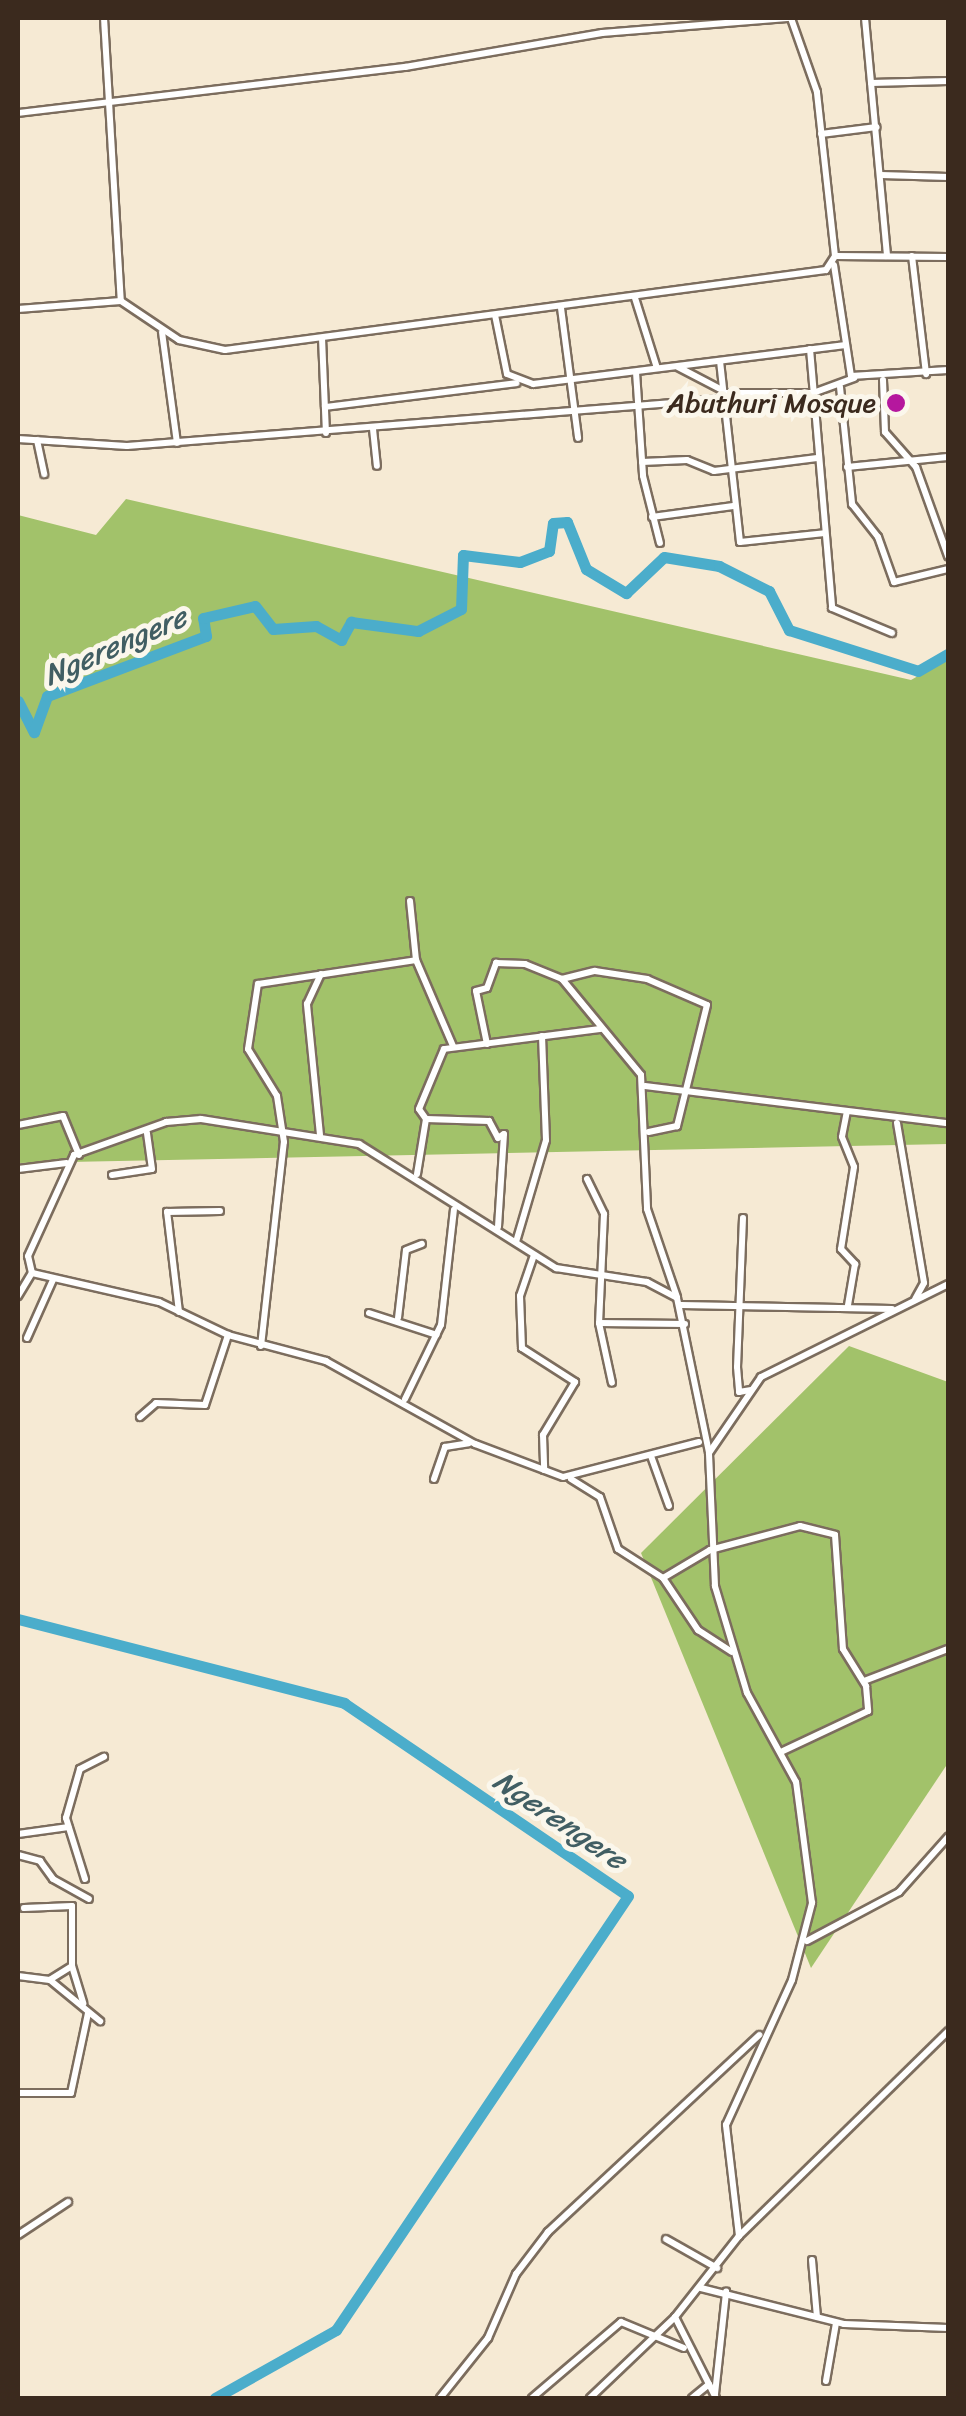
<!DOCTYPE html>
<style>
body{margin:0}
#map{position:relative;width:966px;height:2416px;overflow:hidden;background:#f6ead4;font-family:Sriracha,sans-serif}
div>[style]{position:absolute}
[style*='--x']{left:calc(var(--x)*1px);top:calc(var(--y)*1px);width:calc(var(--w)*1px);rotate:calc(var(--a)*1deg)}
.green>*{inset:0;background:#a2c26a}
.river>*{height:11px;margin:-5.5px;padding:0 5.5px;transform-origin:5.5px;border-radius:5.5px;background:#4badcb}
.roads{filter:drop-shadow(2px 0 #7c6d5e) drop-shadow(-2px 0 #7c6d5e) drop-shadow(0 2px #7c6d5e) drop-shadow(0 -2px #7c6d5e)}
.minor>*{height:6px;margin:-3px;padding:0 3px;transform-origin:3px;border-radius:3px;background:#fff}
.dots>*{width:28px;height:28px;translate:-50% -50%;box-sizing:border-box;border:5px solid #fbf7ec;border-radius:50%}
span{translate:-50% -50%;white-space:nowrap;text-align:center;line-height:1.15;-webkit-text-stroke:10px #fbf7ec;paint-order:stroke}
.poi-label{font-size:28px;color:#3b2a1e}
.right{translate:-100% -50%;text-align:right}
.water-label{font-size:30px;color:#415e63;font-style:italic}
.frame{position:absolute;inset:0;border:20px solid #3b2a1e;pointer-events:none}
</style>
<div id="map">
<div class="green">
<div style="clip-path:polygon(126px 499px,911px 680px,948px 659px,948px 1144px,18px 1163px,18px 515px,96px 535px)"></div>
<div style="clip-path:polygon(849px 1346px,948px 1382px,948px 1763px,811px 1968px,641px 1553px)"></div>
</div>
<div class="river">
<div style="--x:18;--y:701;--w:35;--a:63"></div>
<div style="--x:34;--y:732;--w:38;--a:-70"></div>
<div style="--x:47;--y:696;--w:170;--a:-20.7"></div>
<div style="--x:206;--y:636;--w:18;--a:-99"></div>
<div style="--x:203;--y:618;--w:53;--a:-13"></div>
<div style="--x:255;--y:606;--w:29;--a:52"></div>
<div style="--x:273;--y:629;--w:43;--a:-4"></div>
<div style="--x:316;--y:626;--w:29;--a:29"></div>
<div style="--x:341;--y:640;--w:21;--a:-61"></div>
<div style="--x:351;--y:622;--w:68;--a:7.7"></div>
<div style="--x:418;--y:631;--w:48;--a:-27.1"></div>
<div style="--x:461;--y:609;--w:54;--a:-87.9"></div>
<div style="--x:463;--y:555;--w:57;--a:7"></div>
<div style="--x:520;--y:562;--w:31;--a:-21"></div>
<div style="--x:549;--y:551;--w:28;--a:-82"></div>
<div style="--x:553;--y:523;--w:14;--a:-4"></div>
<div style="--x:567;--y:522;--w:51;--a:68"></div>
<div style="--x:586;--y:569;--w:47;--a:31"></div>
<div style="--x:626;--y:593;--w:52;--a:-43.5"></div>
<div style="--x:664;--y:557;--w:56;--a:9.3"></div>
<div style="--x:719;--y:566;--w:56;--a:26.6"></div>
<div style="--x:769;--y:591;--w:44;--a:62.9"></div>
<div style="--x:789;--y:630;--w:135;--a:17.6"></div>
<div style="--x:918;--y:671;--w:34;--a:-30"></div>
<div style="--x:18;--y:1619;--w:337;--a:14.4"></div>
<div style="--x:344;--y:1703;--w:343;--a:34.2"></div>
<div style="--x:628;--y:1896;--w:523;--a:123.93"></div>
<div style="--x:336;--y:2330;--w:139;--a:150.7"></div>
</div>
<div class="roads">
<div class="minor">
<div style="--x:104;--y:18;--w:283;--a:86.6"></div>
<div style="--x:865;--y:18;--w:239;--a:84.7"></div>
<div style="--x:871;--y:83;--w:77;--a:-1.5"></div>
<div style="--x:18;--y:113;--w:390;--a:-6.8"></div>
<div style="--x:405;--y:67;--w:200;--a:-9.8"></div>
<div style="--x:602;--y:33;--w:189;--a:-4.6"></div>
<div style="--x:821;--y:134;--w:56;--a:-7.1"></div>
<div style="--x:881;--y:175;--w:67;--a:1.7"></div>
<div style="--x:835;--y:256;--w:113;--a:0.5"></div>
<div style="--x:912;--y:256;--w:119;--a:83.2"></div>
<div style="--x:834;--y:265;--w:112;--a:81.3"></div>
<div style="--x:851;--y:376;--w:97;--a:-3.5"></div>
<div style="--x:635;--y:298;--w:73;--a:72.6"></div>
<div style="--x:561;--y:308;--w:131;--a:82.5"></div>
<div style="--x:18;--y:309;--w:103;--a:-4.4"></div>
<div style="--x:121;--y:301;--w:70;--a:33.9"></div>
<div style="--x:179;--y:340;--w:47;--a:12.3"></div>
<div style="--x:225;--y:350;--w:606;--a:-7.58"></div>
<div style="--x:826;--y:270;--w:17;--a:-57"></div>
<div style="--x:835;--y:256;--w:165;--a:-96.3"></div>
<div style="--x:817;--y:92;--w:78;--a:-109.4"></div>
<div style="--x:495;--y:315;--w:60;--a:78.5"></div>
<div style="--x:507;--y:374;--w:28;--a:21"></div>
<div style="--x:533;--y:384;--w:313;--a:-7.1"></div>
<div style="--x:162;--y:332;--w:112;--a:82.3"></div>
<div style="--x:322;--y:338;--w:95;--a:87.6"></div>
<div style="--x:810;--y:349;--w:260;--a:85.1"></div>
<div style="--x:832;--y:608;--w:65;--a:22.6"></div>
<div style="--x:720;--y:361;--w:182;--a:83.7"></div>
<div style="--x:740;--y:542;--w:85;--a:-6"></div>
<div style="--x:678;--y:367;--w:50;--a:27.6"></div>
<div style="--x:636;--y:372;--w:104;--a:86.1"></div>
<div style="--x:643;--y:476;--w:69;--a:75.8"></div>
<div style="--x:883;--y:380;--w:52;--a:87.8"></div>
<div style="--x:885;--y:432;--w:47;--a:48.5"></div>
<div style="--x:916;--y:467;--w:95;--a:70.2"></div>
<div style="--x:840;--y:387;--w:118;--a:84.1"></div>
<div style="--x:852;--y:504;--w:42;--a:51.8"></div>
<div style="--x:878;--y:537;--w:48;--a:70.4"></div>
<div style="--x:894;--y:582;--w:56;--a:-13.5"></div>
<div style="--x:723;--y:393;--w:90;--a:0"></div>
<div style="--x:813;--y:393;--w:44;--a:-20.1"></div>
<div style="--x:325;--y:407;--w:193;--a:-7.1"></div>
<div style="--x:373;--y:429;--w:37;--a:84"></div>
<div style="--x:18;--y:439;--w:109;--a:3.7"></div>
<div style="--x:127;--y:446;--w:598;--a:-4.51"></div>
<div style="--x:37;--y:440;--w:35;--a:78"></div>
<div style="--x:642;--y:462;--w:45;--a:-2.5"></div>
<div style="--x:687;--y:460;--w:29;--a:22"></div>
<div style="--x:714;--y:471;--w:104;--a:-7.2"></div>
<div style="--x:847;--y:467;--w:101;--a:-5.7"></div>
<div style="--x:652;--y:517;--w:82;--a:-7.7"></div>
<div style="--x:410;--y:901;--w:59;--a:84.2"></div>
<div style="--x:416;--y:960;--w:94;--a:66.7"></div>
<div style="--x:562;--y:979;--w:34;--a:-14"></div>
<div style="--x:595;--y:971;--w:53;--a:8.7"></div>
<div style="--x:647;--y:979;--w:65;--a:23.4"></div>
<div style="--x:707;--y:1005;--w:125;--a:103.9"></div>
<div style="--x:677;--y:1126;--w:29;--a:168"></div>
<div style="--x:487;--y:1044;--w:54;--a:-101.7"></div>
<div style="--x:476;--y:991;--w:11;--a:-15"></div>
<div style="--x:487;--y:988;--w:27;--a:-70"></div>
<div style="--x:496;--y:963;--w:29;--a:2"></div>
<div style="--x:525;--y:964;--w:40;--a:22"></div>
<div style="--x:562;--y:979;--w:124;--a:50.5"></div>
<div style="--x:641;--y:1075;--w:134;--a:87.4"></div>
<div style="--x:647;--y:1209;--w:93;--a:71.2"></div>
<div style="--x:645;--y:1086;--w:305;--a:7"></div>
<div style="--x:847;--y:1111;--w:26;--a:101"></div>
<div style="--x:842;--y:1137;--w:32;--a:68"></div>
<div style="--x:854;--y:1167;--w:83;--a:99"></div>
<div style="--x:841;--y:1249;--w:21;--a:47"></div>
<div style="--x:855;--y:1264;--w:42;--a:99.7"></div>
<div style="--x:426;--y:1119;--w:63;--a:1.8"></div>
<div style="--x:489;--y:1121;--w:19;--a:62"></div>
<div style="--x:498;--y:1138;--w:7;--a:-34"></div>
<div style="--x:504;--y:1134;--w:93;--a:93.7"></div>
<div style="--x:897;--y:1123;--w:162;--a:80.4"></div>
<div style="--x:924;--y:1283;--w:18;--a:119"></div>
<div style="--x:18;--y:1125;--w:46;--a:-11.3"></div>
<div style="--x:63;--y:1116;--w:42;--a:67.7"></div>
<div style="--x:320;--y:1135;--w:132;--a:-95.7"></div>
<div style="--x:307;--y:1004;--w:33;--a:-65"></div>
<div style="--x:18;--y:1169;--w:49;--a:-7"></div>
<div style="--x:417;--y:1174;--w:56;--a:-80.7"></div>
<div style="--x:426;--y:1119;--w:12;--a:-125"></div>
<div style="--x:419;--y:1109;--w:65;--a:-67.4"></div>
<div style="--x:444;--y:1049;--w:158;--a:-7.3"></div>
<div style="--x:112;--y:1175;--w:40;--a:-8.5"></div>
<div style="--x:152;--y:1169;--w:37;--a:-98"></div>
<div style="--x:587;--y:1179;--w:39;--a:64"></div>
<div style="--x:604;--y:1214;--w:109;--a:92.6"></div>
<div style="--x:599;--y:1323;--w:61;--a:77.8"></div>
<div style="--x:743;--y:1218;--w:149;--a:92.3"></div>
<div style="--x:737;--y:1367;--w:25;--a:85"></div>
<div style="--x:739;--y:1392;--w:11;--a:-10"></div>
<div style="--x:516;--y:1242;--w:106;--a:-73.6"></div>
<div style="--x:546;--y:1140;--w:104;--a:-92.2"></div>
<div style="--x:534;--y:1255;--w:43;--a:108.9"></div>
<div style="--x:520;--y:1296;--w:52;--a:87.8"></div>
<div style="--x:522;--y:1348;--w:63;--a:32.7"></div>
<div style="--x:575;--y:1382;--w:62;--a:121.1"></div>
<div style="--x:543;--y:1435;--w:35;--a:88"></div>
<div style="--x:18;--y:1296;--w:27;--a:-59"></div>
<div style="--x:681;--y:1305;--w:211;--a:1.1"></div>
<div style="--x:179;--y:1312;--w:101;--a:-96.8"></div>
<div style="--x:167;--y:1212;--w:53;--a:-1.1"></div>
<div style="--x:369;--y:1313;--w:71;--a:17.9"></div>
<div style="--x:398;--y:1318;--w:68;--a:-83.3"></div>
<div style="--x:406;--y:1250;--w:17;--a:-21"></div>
<div style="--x:599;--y:1323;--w:86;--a:0.7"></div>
<div style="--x:27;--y:1338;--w:64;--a:-65.9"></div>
<div style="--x:261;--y:1346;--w:205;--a:-83.6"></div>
<div style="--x:284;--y:1142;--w:47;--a:-98.7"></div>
<div style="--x:277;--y:1096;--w:55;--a:-121.7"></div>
<div style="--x:248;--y:1049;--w:66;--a:-81.3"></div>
<div style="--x:258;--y:984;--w:160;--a:-8.6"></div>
<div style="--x:405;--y:1399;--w:82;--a:-64.1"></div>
<div style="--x:441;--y:1325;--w:116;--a:-83.6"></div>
<div style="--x:140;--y:1417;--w:21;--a:-41"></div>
<div style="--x:156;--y:1403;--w:49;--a:2.3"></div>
<div style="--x:205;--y:1405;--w:74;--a:-71.8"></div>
<div style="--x:699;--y:1442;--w:140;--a:165.6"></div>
<div style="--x:563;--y:1477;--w:94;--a:-159.4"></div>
<div style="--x:475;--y:1444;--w:171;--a:-150.9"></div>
<div style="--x:326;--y:1361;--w:101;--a:-165.1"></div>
<div style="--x:228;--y:1335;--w:76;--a:-154.4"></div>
<div style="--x:159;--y:1302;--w:130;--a:-167.1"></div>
<div style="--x:32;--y:1273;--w:17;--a:-103"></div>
<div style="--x:28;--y:1256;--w:111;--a:-65.5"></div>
<div style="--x:74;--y:1155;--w:98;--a:-19.7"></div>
<div style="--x:166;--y:1122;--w:35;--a:-5"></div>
<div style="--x:201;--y:1119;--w:160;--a:9"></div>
<div style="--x:359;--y:1144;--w:233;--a:32.2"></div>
<div style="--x:556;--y:1268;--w:92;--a:8.7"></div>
<div style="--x:647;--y:1282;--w:34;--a:28"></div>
<div style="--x:677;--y:1298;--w:158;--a:78.3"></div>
<div style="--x:651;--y:1456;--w:53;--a:70.2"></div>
<div style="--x:434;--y:1479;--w:34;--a:-71"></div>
<div style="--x:445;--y:1447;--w:24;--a:-9"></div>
<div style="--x:571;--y:1479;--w:34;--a:32"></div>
<div style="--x:600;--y:1497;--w:55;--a:70.9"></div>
<div style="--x:618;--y:1549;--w:54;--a:32.8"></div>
<div style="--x:663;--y:1578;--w:63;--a:56.1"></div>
<div style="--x:698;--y:1630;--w:40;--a:32.9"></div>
<div style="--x:663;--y:1578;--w:55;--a:-30.8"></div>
<div style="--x:710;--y:1550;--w:93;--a:-14.9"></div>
<div style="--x:800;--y:1526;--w:36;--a:14"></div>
<div style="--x:835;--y:1535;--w:114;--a:86"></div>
<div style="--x:843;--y:1649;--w:44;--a:58.1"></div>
<div style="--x:866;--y:1686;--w:25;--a:85"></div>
<div style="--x:868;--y:1711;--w:94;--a:154.8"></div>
<div style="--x:864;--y:1681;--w:90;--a:-20.9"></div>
<div style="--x:18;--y:1834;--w:51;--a:-7.8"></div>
<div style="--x:18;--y:1855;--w:23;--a:15"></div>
<div style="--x:40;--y:1861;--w:22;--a:54"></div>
<div style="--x:53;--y:1879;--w:41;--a:29.1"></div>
<div style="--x:85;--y:1879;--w:64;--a:-107.3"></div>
<div style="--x:66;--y:1818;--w:51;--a:-74.1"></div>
<div style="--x:80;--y:1769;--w:27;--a:-27"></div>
<div style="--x:24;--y:1908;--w:48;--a:-2.4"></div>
<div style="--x:72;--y:1906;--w:60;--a:90"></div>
<div style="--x:72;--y:1966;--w:26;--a:148"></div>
<div style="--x:807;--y:1941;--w:104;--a:-28"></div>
<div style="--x:899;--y:1892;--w:74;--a:-48.3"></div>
<div style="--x:72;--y:1966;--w:39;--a:73"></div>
<div style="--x:18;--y:1976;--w:32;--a:7"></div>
<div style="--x:50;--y:1980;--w:65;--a:39.4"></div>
<div style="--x:18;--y:2093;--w:53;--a:0"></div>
<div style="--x:71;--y:2093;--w:82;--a:-78"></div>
<div style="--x:18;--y:2235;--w:60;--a:-33.4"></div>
<div style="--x:739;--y:2236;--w:112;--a:-96.7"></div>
<div style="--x:726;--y:2125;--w:159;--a:-65.5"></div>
<div style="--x:792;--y:1980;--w:80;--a:-75.4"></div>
<div style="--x:812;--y:1903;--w:122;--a:-97.5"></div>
<div style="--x:796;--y:1782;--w:102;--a:-118.8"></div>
<div style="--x:747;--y:1693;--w:112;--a:-106.7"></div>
<div style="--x:715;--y:1586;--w:133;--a:-92.6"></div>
<div style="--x:709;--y:1453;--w:92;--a:-55.6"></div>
<div style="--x:761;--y:1377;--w:209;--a:-26.4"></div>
<div style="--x:666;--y:2239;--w:59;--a:29.6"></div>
<div style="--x:812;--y:2260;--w:57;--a:85"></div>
<div style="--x:701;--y:2288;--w:147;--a:14.1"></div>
<div style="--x:844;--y:2324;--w:104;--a:2.2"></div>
<div style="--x:675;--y:2317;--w:91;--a:63.2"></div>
<div style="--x:826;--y:2381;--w:59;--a:-80.2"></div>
<div style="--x:715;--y:2394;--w:103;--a:-83.8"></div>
<div style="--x:440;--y:2398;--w:77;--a:-51.3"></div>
<div style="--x:488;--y:2338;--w:70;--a:-66.4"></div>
<div style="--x:516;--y:2274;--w:53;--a:-52.7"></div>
<div style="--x:548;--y:2232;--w:289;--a:-43"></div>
<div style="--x:532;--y:2398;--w:117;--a:-40.5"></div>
<div style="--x:621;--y:2322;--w:68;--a:22.4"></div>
<div style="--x:590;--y:2398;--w:117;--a:-43.6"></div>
<div style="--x:675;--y:2317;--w:103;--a:-51.7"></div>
<div style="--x:739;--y:2236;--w:293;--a:-44.4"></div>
<div style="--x:692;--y:2398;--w:22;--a:-39"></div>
</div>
</div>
<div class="dots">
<div style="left:896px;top:403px;background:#b5179e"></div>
</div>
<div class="poi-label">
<span class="right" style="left:876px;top:403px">Abuthuri Mosque</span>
</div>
<div class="water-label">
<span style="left:115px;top:646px;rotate:-24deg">Ngerengere</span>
<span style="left:560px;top:1820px;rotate:34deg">Ngerengere</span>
</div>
<div class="frame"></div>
</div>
